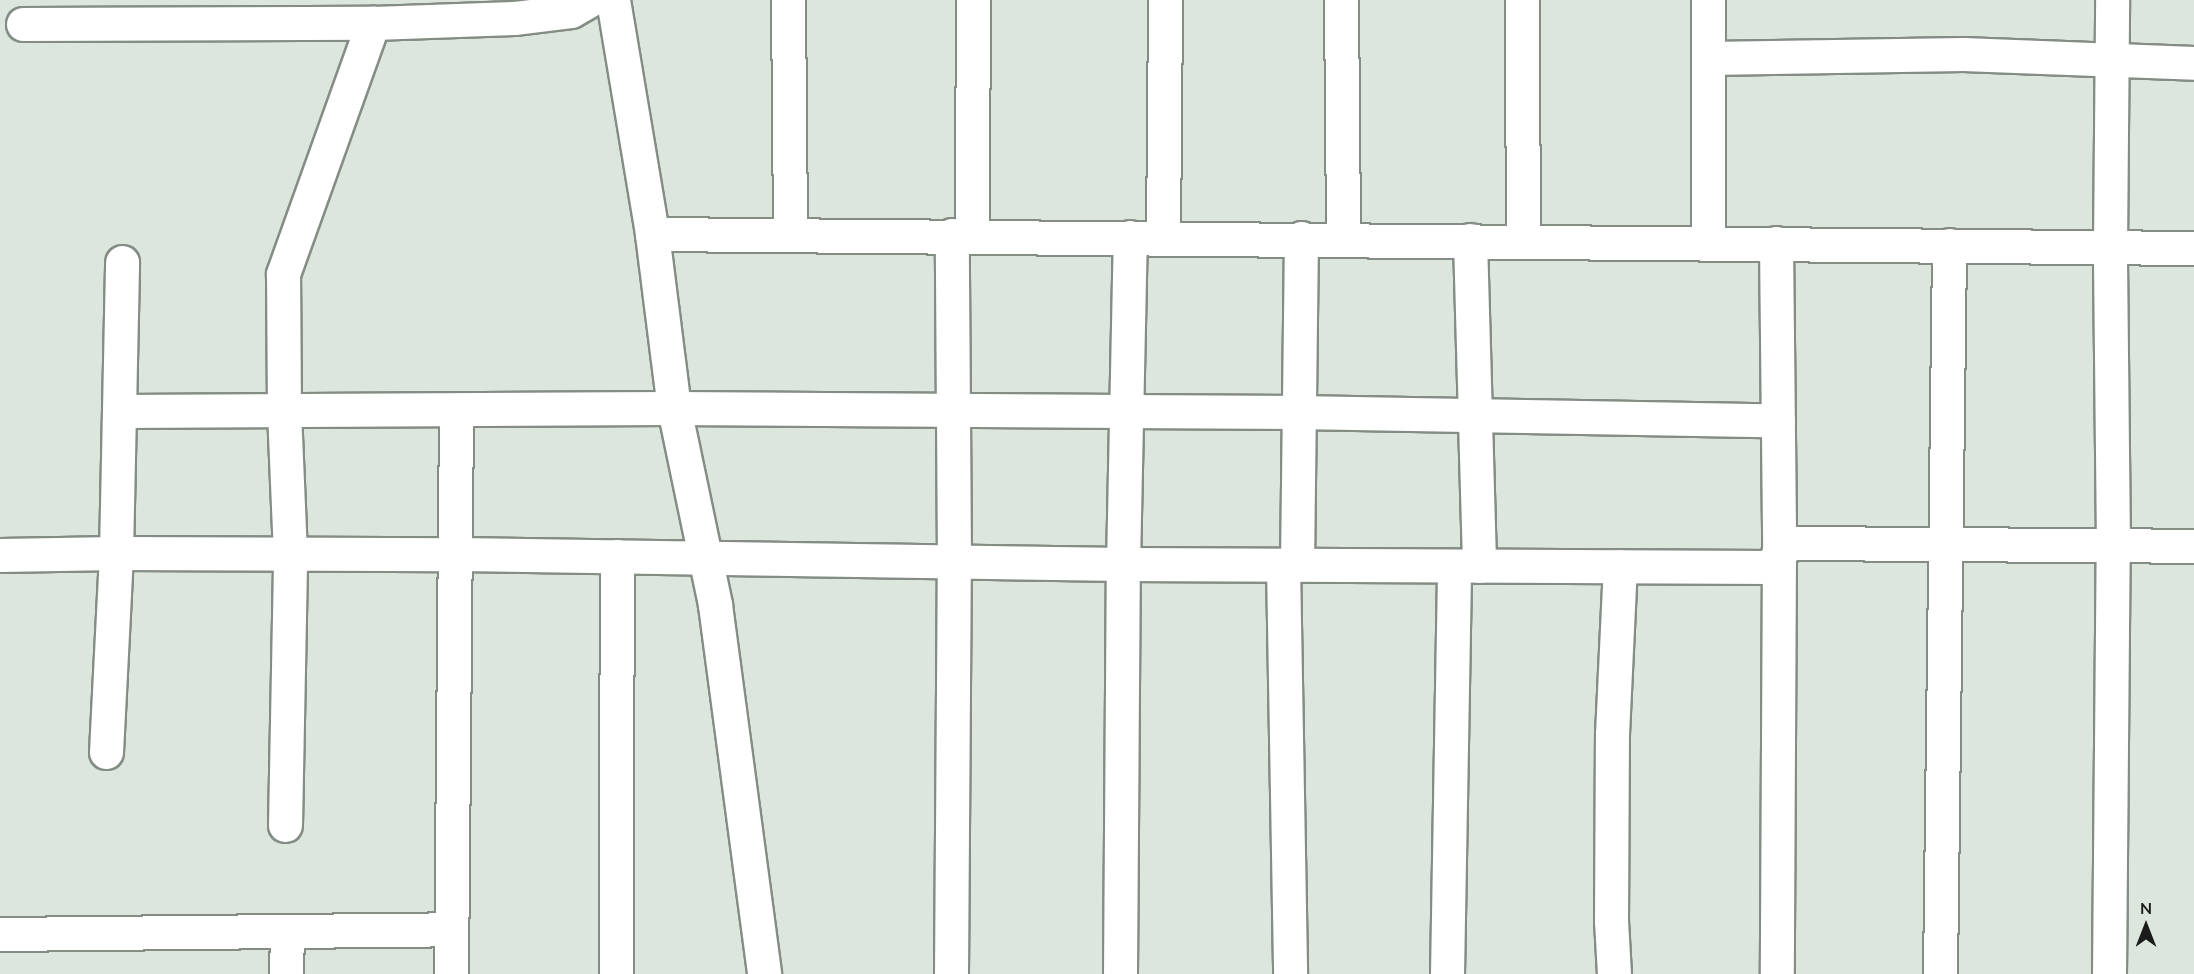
<!DOCTYPE html>
<style>
body{margin:0}
#map{position:relative;width:2194px;height:974px;overflow:hidden;background:#dce6dd;font-family:Mulish,sans-serif}
div>[style]{position:absolute}
[style*='--x']{left:calc(var(--x)*1px);top:calc(var(--y)*1px);width:calc(var(--w)*1px);rotate:calc(var(--a)*1deg)}
.roads{filter:drop-shadow(2px 0 #848d84) drop-shadow(-2px 0 #848d84) drop-shadow(0 2px #848d84) drop-shadow(0 -2px #848d84)}
.minor>*{height:33px;margin:-16.5px;padding:0 16.5px;transform-origin:16.5px;border-radius:16.5px;background:#fff}
span{translate:-50% -50%;white-space:nowrap;text-align:center;line-height:1.15;-webkit-text-stroke:4.5px #dce6dd;paint-order:stroke}
.north{position:absolute;left:2116px;top:896px;width:60px;height:60px;-webkit-text-stroke:4px #dce6dd;paint-order:stroke;rotate:0deg;font-size:16px;font-weight:700;line-height:24px;text-align:center;color:#191c19}
.north::after{content:'';display:block;margin:auto;width:21px;height:27px;background:#191c19;clip-path:polygon(50% 0,100% 100%,50% 72%,0 100%)}
</style>
<div id="map">
<div class="roads">
<div class="minor">
<div style="--x:613;--y:0;--w:237;--a:80.5"></div>
<div style="--x:652;--y:234;--w:175;--a:82.8"></div>
<div style="--x:674;--y:408;--w:201;--a:78.2"></div>
<div style="--x:715;--y:605;--w:372;--a:82.4"></div>
<div style="--x:788;--y:0;--w:235;--a:89.5"></div>
<div style="--x:1341;--y:0;--w:239;--a:89.5"></div>
<div style="--x:1522;--y:0;--w:240;--a:89.8"></div>
<div style="--x:23;--y:24;--w:350;--a:-0.2"></div>
<div style="--x:373;--y:23;--w:141;--a:-2"></div>
<div style="--x:514;--y:18;--w:57;--a:-7"></div>
<div style="--x:571;--y:11;--w:22;--a:-30"></div>
<div style="--x:1708;--y:58;--w:255;--a:-0.9"></div>
<div style="--x:1963;--y:54;--w:231;--a:2.2"></div>
<div style="--x:652;--y:234;--w:1542;--a:0.52"></div>
<div style="--x:972;--y:235;--w:235;--a:-89.8"></div>
<div style="--x:1163;--y:237;--w:237;--a:-89.5"></div>
<div style="--x:1470;--y:240;--w:326;--a:88.4"></div>
<div style="--x:1708;--y:242;--w:242;--a:-90"></div>
<div style="--x:1776;--y:243;--w:309;--a:89.4"></div>
<div style="--x:1779;--y:552;--w:422;--a:90.3"></div>
<div style="--x:121;--y:411;--w:553;--a:-0.31"></div>
<div style="--x:674;--y:408;--w:625;--a:0.37"></div>
<div style="--x:1299;--y:412;--w:479;--a:1"></div>
<div style="--x:0;--y:555;--w:116;--a:-1"></div>
<div style="--x:116;--y:553;--w:340;--a:0.2"></div>
<div style="--x:456;--y:554;--w:667;--a:0.86"></div>
<div style="--x:1123;--y:564;--w:649;--a:0.26"></div>
<div style="--x:1772;--y:567;--w:17;--a:-65"></div>
<div style="--x:1779;--y:552;--w:16;--a:-35"></div>
<div style="--x:1792;--y:543;--w:402;--a:0.4"></div>
<div style="--x:1283;--y:565;--w:409;--a:89"></div>
<div style="--x:1297;--y:565;--w:327;--a:-89.3"></div>
<div style="--x:106;--y:752;--w:199;--a:-87.1"></div>
<div style="--x:116;--y:553;--w:291;--a:-88.8"></div>
<div style="--x:285;--y:825;--w:271;--a:-88.9"></div>
<div style="--x:290;--y:554;--w:143;--a:-92.4"></div>
<div style="--x:284;--y:411;--w:137;--a:-90.4"></div>
<div style="--x:283;--y:274;--w:267;--a:-70.3"></div>
<div style="--x:0;--y:934;--w:450;--a:-0.6"></div>
<div style="--x:286;--y:974;--w:42;--a:-88.6"></div>
<div style="--x:451;--y:974;--w:564;--a:-89.49"></div>
<div style="--x:616;--y:974;--w:418;--a:-89.9"></div>
<div style="--x:951;--y:974;--w:414;--a:-89.6"></div>
<div style="--x:954;--y:560;--w:325;--a:-90.4"></div>
<div style="--x:1120;--y:974;--w:410;--a:-89.6"></div>
<div style="--x:1123;--y:564;--w:327;--a:-88.8"></div>
<div style="--x:1447;--y:974;--w:408;--a:-89"></div>
<div style="--x:1614;--y:974;--w:53;--a:-93.2"></div>
<div style="--x:1611;--y:921;--w:187;--a:-89.7"></div>
<div style="--x:1612;--y:734;--w:168;--a:-87.3"></div>
<div style="--x:1940;--y:974;--w:729;--a:-89.29"></div>
<div style="--x:2109;--y:974;--w:428;--a:-89.5"></div>
<div style="--x:2113;--y:546;--w:299;--a:-90.6"></div>
<div style="--x:2110;--y:247;--w:247;--a:-89.5"></div>
</div>
</div>
<div class="north">N</div>
</div>
